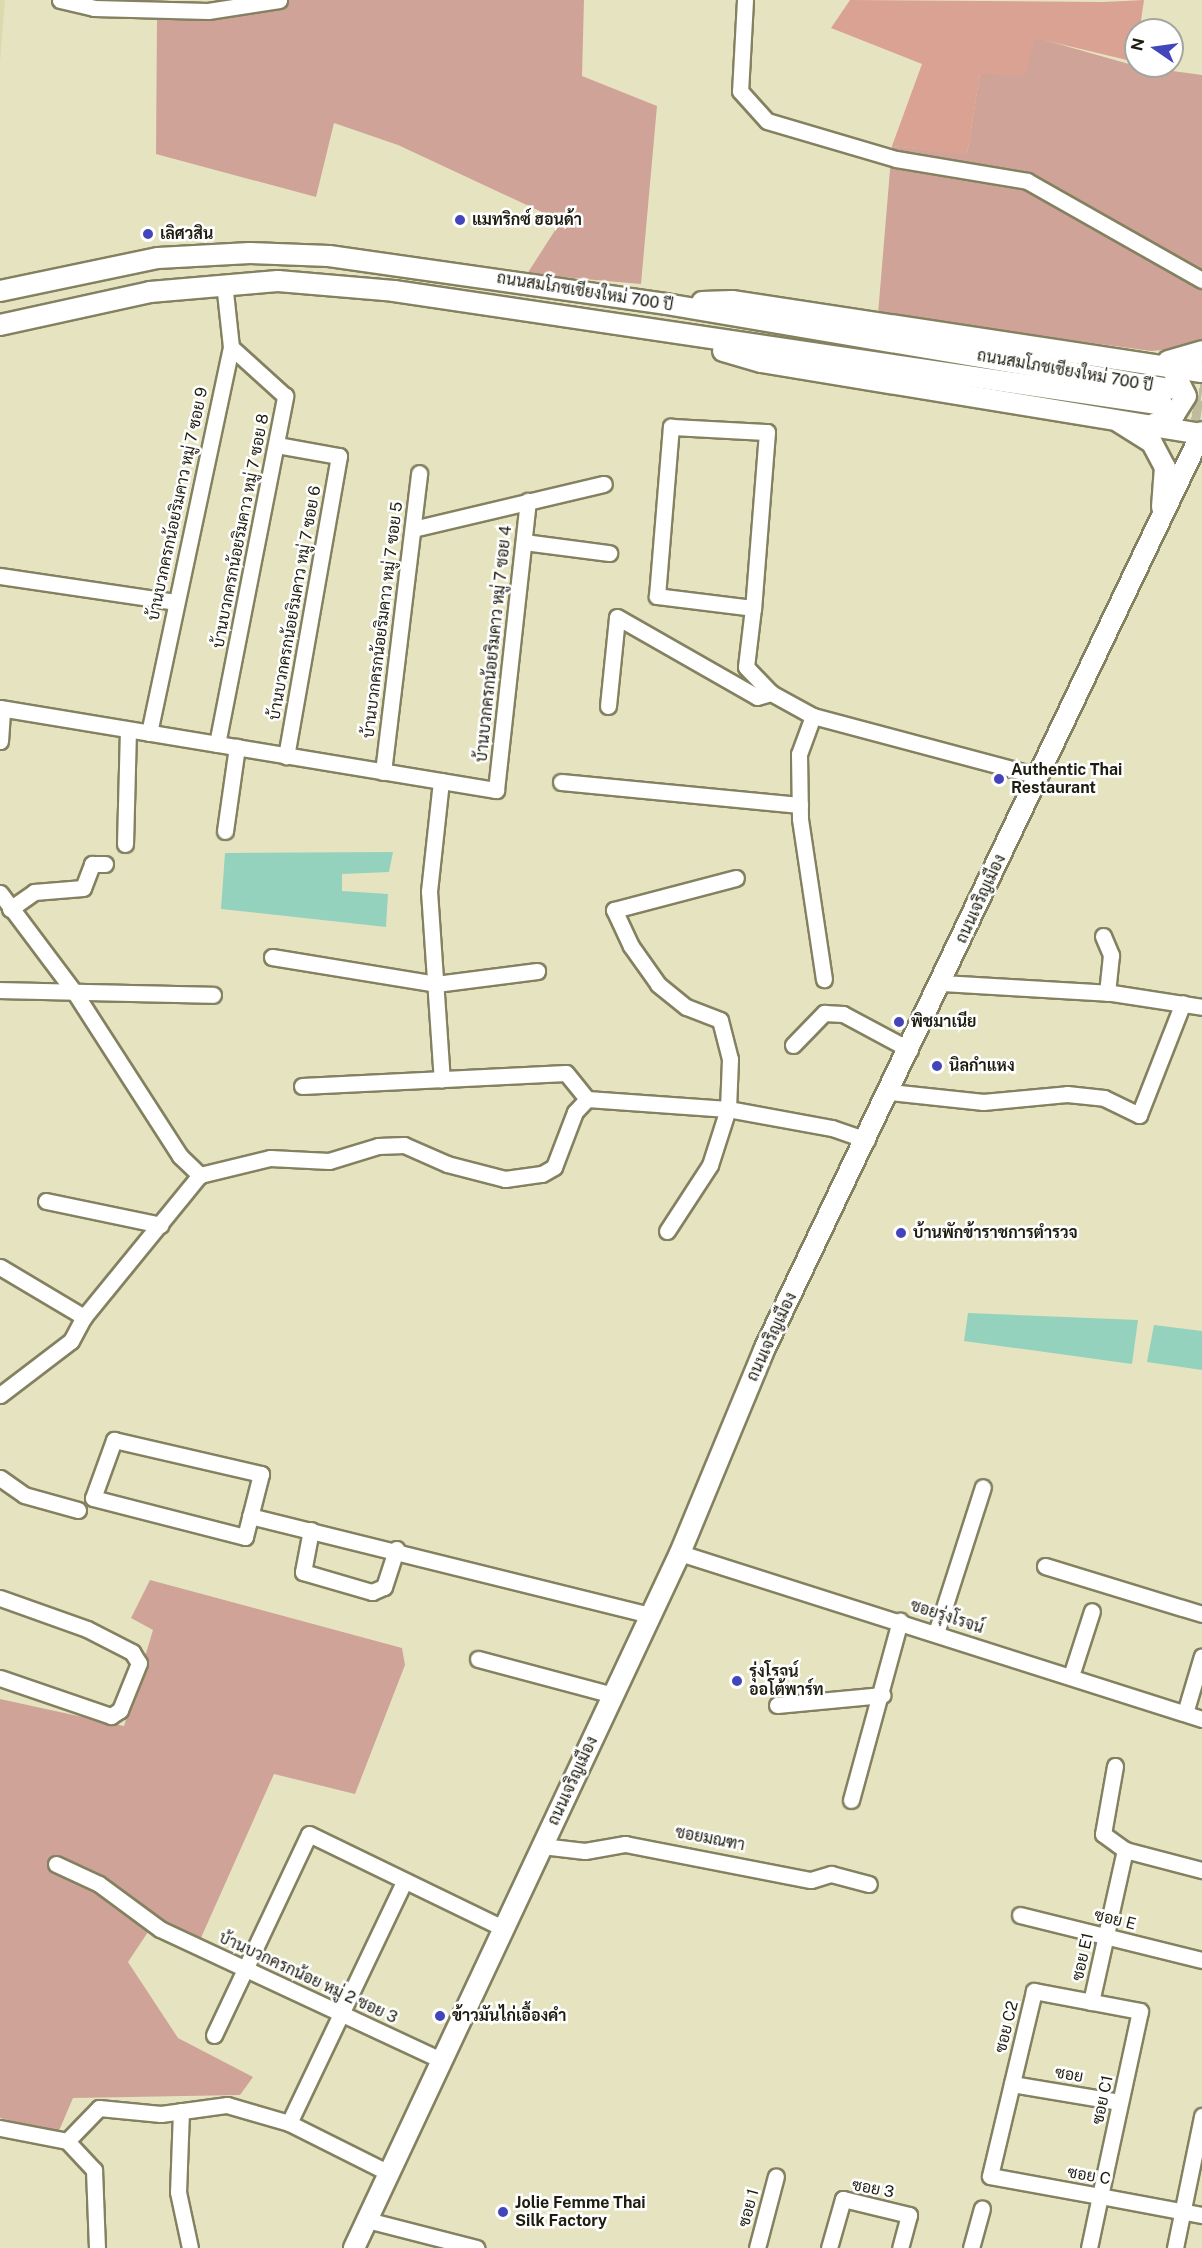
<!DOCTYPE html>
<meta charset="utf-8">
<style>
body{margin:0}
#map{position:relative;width:1202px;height:2248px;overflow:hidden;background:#e6e4c0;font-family:"Public Sans",Sarabun,sans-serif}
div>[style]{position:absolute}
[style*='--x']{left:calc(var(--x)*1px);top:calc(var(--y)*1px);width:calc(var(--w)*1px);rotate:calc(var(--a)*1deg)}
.built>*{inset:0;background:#ddd9af}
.green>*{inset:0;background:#d0a398}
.forest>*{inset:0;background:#daa293}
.water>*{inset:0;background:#94d2be}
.major-tunnel>*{height:20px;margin-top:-10px;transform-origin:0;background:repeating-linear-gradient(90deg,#bebc9d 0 20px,transparent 0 30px)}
.roads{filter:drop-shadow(2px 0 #848161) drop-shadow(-2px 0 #848161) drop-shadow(0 2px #848161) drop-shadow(0 -2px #848161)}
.minor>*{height:15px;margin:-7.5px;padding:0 7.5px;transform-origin:7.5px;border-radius:7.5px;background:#fff}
.major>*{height:20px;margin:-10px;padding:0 10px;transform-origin:10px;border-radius:10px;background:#fff}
.dots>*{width:16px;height:16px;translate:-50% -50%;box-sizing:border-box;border:3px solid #fff;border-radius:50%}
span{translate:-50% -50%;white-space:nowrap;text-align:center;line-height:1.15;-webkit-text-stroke:5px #fff;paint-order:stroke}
.poi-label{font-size:16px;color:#1e1d10;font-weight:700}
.left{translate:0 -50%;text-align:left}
.street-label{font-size:16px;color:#1e1d10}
.north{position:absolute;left:1124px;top:18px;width:60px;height:60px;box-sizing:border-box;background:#fff;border:2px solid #a5a59f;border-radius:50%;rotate:283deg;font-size:16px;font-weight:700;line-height:24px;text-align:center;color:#1e1d10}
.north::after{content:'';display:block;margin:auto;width:21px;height:27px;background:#4345ba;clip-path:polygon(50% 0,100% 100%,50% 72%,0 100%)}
</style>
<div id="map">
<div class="built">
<div style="clip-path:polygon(0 0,5px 0,0 63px)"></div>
</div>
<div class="green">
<div style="clip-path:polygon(285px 0,584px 0,582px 76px,657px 106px,641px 284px,527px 274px,561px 221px,398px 145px,334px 123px,316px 197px,156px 154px,157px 14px,209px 18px,266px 11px)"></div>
<div style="clip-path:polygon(1034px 37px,1136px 66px,1202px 75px,1202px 339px,1189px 348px,1151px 351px,878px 314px,892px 146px,967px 154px,980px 73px)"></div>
<div style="clip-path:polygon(150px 1580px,402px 1648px,405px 1665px,355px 1794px,274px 1774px,200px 1940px,154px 1923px,128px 1962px,178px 2038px,253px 2077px,240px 2095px,73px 2098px,58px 2133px,0 2118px,0 1699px,124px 1726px,153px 1630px,131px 1618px)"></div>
</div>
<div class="forest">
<div style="clip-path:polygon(850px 0,1103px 2px,1144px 0,1135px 62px,1035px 38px,1025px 76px,980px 74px,967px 155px,892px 146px,922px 64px,831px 28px)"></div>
</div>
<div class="water">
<div style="clip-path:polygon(393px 852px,389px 872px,342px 874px,342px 891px,388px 894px,386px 927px,221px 909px,225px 853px)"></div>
<div style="clip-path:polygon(968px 1313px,1138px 1320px,1132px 1364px,964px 1341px)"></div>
<div style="clip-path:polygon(1154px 1325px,1202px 1331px,1202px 1370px,1147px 1362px)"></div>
</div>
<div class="major-tunnel">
<div style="--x:1169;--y:389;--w:33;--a:9"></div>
<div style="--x:1163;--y:405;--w:39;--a:9"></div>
</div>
<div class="roads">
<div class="minor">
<div style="--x:60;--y:0;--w:35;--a:13"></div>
<div style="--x:94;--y:8;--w:114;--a:1.5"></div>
<div style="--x:208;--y:11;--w:72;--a:-8.8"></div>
<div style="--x:745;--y:0;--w:91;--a:93.1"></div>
<div style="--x:740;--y:91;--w:40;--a:48"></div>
<div style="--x:767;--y:121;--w:134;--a:16.4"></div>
<div style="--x:896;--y:159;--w:133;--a:9.5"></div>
<div style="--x:1027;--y:181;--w:201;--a:29.5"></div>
<div style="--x:277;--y:445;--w:63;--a:10.1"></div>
<div style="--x:339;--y:456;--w:305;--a:100"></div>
<div style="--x:413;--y:529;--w:196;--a:-13.3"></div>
<div style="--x:524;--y:542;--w:86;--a:7.4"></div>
<div style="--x:0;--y:576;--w:178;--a:8.4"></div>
<div style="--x:753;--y:608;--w:97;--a:-172.9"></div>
<div style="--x:657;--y:596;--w:170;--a:-85.3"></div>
<div style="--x:671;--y:427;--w:96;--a:3"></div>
<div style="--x:767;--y:432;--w:177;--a:94.5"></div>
<div style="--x:753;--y:608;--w:59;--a:96.8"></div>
<div style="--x:746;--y:667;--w:36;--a:46"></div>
<div style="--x:771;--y:693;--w:48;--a:28.7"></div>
<div style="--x:813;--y:716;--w:234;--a:14.9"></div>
<div style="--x:608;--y:706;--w:89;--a:-84.2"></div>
<div style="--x:617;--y:617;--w:161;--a:29.7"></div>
<div style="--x:757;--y:697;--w:15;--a:-16"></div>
<div style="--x:0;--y:708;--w:503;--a:9.39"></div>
<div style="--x:496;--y:790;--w:291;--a:-83.7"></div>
<div style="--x:813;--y:716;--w:40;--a:110.2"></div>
<div style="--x:799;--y:754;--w:65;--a:89.1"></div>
<div style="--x:800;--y:819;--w:162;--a:81.5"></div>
<div style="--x:149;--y:733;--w:395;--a:-78"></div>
<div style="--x:231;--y:347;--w:64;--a:-96.2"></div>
<div style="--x:0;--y:741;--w:32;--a:-86"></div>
<div style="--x:217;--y:744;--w:355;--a:-78.9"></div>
<div style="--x:285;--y:396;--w:73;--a:-137.8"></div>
<div style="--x:383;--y:772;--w:301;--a:-83.1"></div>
<div style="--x:441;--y:781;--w:111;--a:96.2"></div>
<div style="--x:429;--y:891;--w:189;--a:86.1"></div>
<div style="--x:561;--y:782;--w:240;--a:5.5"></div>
<div style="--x:225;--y:831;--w:85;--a:-81.9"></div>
<div style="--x:125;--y:844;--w:114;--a:-88.5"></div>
<div style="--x:0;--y:893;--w:125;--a:53.1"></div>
<div style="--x:75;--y:993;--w:194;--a:57.2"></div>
<div style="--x:180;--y:1156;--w:28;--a:44"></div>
<div style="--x:10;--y:909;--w:29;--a:-35"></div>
<div style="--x:34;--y:892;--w:49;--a:-4.7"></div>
<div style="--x:83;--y:888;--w:26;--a:-69"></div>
<div style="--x:92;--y:864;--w:13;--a:0"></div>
<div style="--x:1103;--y:936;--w:21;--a:67"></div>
<div style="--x:1111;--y:955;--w:38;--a:96"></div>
<div style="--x:272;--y:957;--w:166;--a:9.3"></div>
<div style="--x:436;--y:984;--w:102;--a:-7.3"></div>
<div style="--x:942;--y:983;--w:170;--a:3.4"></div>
<div style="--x:1112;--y:993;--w:91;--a:8.8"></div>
<div style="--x:0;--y:990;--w:213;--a:1.3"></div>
<div style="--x:793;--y:1045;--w:45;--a:-45.9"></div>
<div style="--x:824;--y:1013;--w:19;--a:3"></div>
<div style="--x:843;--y:1014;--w:76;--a:28.2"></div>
<div style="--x:302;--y:1086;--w:264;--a:-2.8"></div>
<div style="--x:566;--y:1073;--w:33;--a:51"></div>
<div style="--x:890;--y:1092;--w:94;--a:6.1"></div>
<div style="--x:983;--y:1102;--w:84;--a:-5.4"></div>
<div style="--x:1067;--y:1094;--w:37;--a:6"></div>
<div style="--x:1104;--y:1098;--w:39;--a:26"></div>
<div style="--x:1139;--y:1115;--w:120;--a:-68.6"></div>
<div style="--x:587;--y:1099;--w:141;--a:4.1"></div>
<div style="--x:728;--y:1109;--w:106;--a:10.4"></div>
<div style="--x:832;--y:1128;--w:37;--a:19"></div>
<div style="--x:46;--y:1201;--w:117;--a:11.8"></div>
<div style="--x:667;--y:1231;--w:79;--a:-56.9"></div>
<div style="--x:710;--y:1165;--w:59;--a:-72.2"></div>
<div style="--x:728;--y:1109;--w:50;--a:-87.7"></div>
<div style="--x:730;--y:1059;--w:40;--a:-104.4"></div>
<div style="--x:720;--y:1020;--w:36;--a:-159"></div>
<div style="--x:686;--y:1007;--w:36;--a:-141"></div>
<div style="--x:658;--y:984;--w:47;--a:-125.4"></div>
<div style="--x:631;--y:946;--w:40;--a:-115"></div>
<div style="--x:614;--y:910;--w:126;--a:-14.7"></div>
<div style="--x:0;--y:1267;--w:98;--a:30.8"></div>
<div style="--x:0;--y:1395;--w:89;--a:-37.3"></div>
<div style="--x:71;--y:1341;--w:27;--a:-62"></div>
<div style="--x:84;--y:1317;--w:183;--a:-50.8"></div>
<div style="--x:200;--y:1175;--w:72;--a:-13.7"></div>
<div style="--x:270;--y:1158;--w:59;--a:2.9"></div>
<div style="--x:329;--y:1161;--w:51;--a:-17"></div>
<div style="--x:378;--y:1146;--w:26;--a:-2"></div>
<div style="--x:404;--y:1145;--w:47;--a:23.8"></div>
<div style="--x:447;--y:1164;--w:60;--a:14.5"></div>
<div style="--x:505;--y:1179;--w:37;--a:-8"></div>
<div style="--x:542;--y:1174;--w:14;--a:-30"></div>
<div style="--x:554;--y:1167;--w:59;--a:-69.1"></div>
<div style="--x:575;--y:1112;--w:18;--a:-47"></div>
<div style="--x:114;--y:1440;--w:151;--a:13"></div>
<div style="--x:261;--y:1474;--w:65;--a:104.3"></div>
<div style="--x:245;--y:1537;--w:157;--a:-165.6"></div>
<div style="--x:93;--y:1498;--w:62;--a:-70.1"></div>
<div style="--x:0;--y:1478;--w:29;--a:35"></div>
<div style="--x:24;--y:1495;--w:56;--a:15.5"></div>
<div style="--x:250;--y:1516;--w:412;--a:13.9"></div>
<div style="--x:311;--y:1530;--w:43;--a:100.8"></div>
<div style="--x:303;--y:1572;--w:72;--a:16.2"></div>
<div style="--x:372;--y:1592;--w:13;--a:-23"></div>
<div style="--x:384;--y:1587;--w:40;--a:-72"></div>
<div style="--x:680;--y:1553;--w:548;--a:17.64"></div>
<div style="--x:1045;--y:1566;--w:164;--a:17"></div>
<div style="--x:0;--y:1598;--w:92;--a:19.6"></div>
<div style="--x:87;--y:1629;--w:51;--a:27.1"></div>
<div style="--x:132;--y:1652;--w:13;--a:58"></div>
<div style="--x:139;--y:1663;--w:51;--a:112"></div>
<div style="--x:120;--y:1710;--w:11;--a:146"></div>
<div style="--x:111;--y:1716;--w:117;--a:-161.1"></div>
<div style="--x:936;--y:1633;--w:153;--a:-72.2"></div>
<div style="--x:478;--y:1659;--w:140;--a:14.9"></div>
<div style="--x:1071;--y:1676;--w:68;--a:-72.1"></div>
<div style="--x:777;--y:1705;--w:106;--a:-5.4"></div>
<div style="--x:1185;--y:1713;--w:59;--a:-73.4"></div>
<div style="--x:1115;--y:1766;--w:69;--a:100"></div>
<div style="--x:1103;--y:1834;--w:27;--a:36"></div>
<div style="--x:1125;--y:1850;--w:80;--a:14.6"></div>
<div style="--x:851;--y:1800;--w:186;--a:-74.7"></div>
<div style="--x:542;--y:1846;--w:43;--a:6.6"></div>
<div style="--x:585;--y:1851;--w:41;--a:-9.9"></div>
<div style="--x:625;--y:1844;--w:189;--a:11"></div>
<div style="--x:811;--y:1880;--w:21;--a:-17"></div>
<div style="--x:831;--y:1874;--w:39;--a:15"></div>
<div style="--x:56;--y:1864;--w:47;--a:24.9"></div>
<div style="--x:99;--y:1884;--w:76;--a:36.4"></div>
<div style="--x:160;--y:1929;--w:310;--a:25"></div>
<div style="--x:1020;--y:1915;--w:187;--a:13.9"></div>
<div style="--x:1091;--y:2002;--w:156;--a:-77.4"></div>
<div style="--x:214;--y:2035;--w:222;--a:-64.7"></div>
<div style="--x:309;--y:1834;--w:216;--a:25.9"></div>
<div style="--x:1012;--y:2084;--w:109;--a:9.5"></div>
<div style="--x:181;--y:2111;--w:81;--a:92.1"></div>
<div style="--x:178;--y:2192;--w:57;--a:77.9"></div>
<div style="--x:289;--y:2123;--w:267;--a:-64.5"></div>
<div style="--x:0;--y:2128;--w:68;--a:11"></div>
<div style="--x:67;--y:2141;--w:46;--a:-45.9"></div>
<div style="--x:99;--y:2108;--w:62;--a:5.5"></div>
<div style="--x:161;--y:2114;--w:67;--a:-7.8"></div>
<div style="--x:227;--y:2105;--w:65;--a:16.2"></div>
<div style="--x:289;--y:2123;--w:112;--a:26.6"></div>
<div style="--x:67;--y:2141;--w:40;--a:47"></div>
<div style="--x:94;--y:2170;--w:78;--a:87.8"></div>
<div style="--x:367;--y:2220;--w:113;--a:14.4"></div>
<div style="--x:757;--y:2248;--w:74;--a:-75.2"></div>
<div style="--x:829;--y:2248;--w:51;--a:-74.1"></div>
<div style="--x:843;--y:2199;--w:68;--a:13.6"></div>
<div style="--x:909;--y:2215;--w:34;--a:105"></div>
<div style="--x:971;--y:2248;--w:41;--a:-74.6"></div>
<div style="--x:1089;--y:2248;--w:53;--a:-78.1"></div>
<div style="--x:1100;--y:2196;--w:189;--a:-77.8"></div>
<div style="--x:1140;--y:2011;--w:108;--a:-169.3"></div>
<div style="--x:1034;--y:1991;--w:190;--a:103.4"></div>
<div style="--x:990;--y:2176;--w:112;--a:10.3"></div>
<div style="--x:1100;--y:2196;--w:104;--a:10.6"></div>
<div style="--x:1175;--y:2248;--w:135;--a:-78.4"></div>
</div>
<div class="major">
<div style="--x:0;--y:291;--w:161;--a:-11.8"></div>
<div style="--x:158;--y:258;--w:92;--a:-3.1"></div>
<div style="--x:250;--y:253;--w:79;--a:2.2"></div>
<div style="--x:329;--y:256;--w:340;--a:8.1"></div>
<div style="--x:666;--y:304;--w:510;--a:9.59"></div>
<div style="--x:702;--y:302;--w:30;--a:-2"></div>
<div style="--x:732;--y:301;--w:475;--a:8.6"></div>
<div style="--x:0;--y:325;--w:154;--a:-12.4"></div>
<div style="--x:150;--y:292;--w:128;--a:-4.9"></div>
<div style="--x:278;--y:281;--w:116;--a:4.9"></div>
<div style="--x:394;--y:291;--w:777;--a:8.43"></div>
<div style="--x:723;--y:351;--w:40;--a:16"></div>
<div style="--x:761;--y:362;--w:447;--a:9.3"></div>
<div style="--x:1168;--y:361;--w:35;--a:-16"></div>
<div style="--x:1119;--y:422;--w:39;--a:32"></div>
<div style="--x:1152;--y:443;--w:27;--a:62"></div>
<div style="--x:1165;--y:467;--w:40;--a:94.3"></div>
<div style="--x:1154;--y:424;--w:22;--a:-24"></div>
<div style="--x:1174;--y:415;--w:22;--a:-58"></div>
<div style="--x:1186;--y:396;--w:33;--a:-117"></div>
<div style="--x:354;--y:2248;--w:768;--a:-64.87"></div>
<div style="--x:680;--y:1553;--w:220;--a:-67.5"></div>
<div style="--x:764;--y:1350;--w:1017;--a:-64.49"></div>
</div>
</div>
<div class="dots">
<div style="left:460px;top:220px;background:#4345ba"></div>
<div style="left:148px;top:234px;background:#4345ba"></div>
<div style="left:999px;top:779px;background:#4345ba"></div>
<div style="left:899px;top:1022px;background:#4345ba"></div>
<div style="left:937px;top:1066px;background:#4345ba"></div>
<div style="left:901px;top:1233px;background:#4345ba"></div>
<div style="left:737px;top:1681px;background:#4345ba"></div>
<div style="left:440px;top:2016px;background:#4345ba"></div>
<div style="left:503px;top:2212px;background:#4345ba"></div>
</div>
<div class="poi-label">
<span class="left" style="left:472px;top:220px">แมทริกซ์ ฮอนด้า</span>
<span class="left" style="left:160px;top:234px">เลิศวสิน</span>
<span class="left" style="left:1011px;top:779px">Authentic Thai<br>Restaurant</span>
<span class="left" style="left:911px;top:1022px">พิชมาเนีย</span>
<span class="left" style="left:949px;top:1066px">นิลกําแหง</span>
<span class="left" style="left:913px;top:1233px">บ้านพักข้าราชการตำรวจ</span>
<span class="left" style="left:749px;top:1681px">รุ่งโรจน์<br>ออโต้พาร์ท</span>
<span class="left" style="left:452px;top:2016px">ข้าวมันไก่เอื้องคํา</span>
<span class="left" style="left:515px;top:2212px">Jolie Femme Thai<br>Silk Factory</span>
</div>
<div class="street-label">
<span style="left:585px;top:292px;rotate:9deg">ถนนสมโภชเชียงใหม่ 700 ปี</span>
<span style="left:1065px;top:371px;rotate:10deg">ถนนสมโภชเชียงใหม่ 700 ปี</span>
<span style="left:178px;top:504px;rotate:-78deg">บ้านบวกครกน้อยริมคาว หมู่ 7 ซอย 9</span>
<span style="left:241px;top:531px;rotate:-79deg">บ้านบวกครกน้อยริมคาว หมู่ 7 ซอย 8</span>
<span style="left:295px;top:603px;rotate:-80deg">บ้านบวกครกน้อยริมคาว หมู่ 7 ซอย 6</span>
<span style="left:383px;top:620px;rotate:-83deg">บ้านบวกครกน้อยริมคาว หมู่ 7 ซอย 5</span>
<span style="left:494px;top:644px;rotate:-84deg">บ้านบวกครกน้อยริมคาว หมู่ 7 ซอย 4</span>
<span style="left:981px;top:899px;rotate:-65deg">ถนนเจริญเมือง</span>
<span style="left:772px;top:1337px;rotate:-65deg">ถนนเจริญเมือง</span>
<span style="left:947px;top:1617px;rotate:18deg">ซอยรุ่งโรจน์</span>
<span style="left:573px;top:1781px;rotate:-65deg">ถนนเจริญเมือง</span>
<span style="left:710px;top:1839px;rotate:11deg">ซอยมณฑา</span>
<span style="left:1115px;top:1920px;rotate:14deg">ซอย E</span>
<span style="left:1083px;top:1957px;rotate:-77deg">ซอย E1</span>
<span style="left:308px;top:1978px;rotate:25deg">บ้านบวกครกน้อย หมู่ 2 ซอย 3</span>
<span style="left:1007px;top:2027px;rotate:-76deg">ซอย C2</span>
<span style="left:1069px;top:2075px;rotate:10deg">ซอย</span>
<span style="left:1103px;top:2100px;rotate:-78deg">ซอย C1</span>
<span style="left:1089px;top:2176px;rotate:10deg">ซอย C</span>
<span style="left:873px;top:2189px;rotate:11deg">ซอย 3</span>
<span style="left:749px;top:2208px;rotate:-75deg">ซอย 1</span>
</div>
<div class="north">N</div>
</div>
